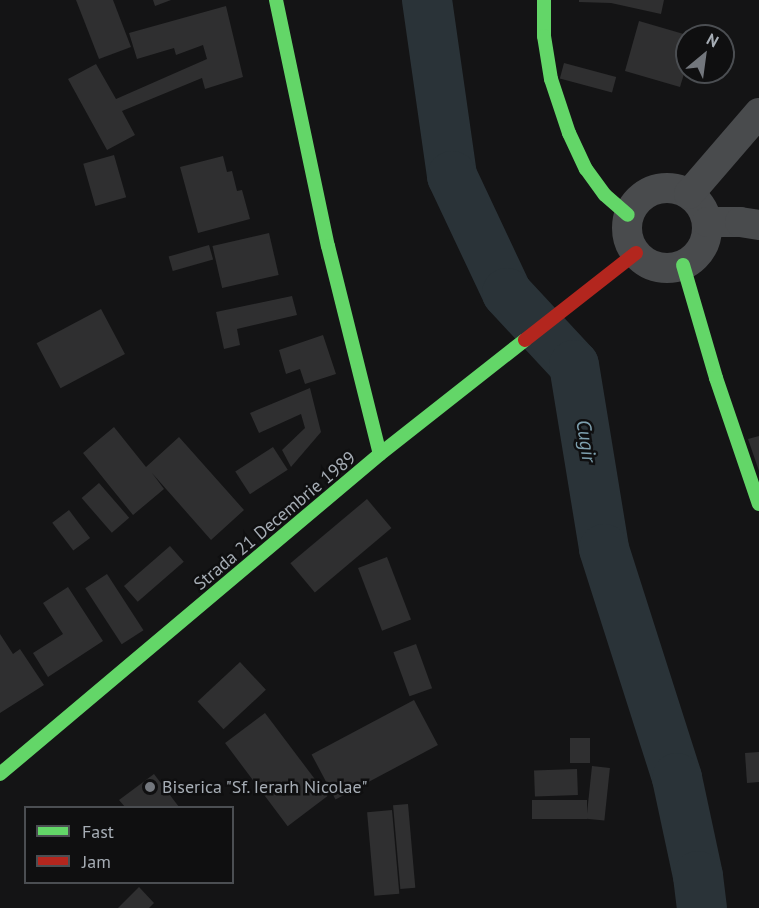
<!DOCTYPE html>
<style>
body{margin:0}
#map{position:relative;width:759px;height:908px;overflow:hidden;background:#141415;font-family:"PT Sans",sans-serif}
div>[style]{position:absolute}
[style*='--x']{left:calc(var(--x)*1px);top:calc(var(--y)*1px);width:calc(var(--w)*1px);rotate:calc(var(--a)*1deg)}
.river>*{height:50px;margin:-25px;padding:0 25px;transform-origin:25px;border-radius:25px;background:#2a3338}
.building>*{inset:0;background:#2f2f30;transform-origin:0 0}
.street>*{height:30px;margin:-15px;padding:0 15px;transform-origin:15px;border-radius:15px;background:#494b4d}
.street>.ring{margin:-15px;padding:0;box-sizing:content-box;background:none;border:30px solid #494b4d;border-radius:50%}
.fast>*{height:14px;margin:-7px;padding:0 7px;transform-origin:7px;border-radius:7px;background:#63d668}
.jam>*{height:14px;margin:-7px;padding:0 7px;transform-origin:7px;border-radius:7px;background:#b3261e}
.dots>*{width:16px;height:16px;translate:-50% -50%;box-sizing:border-box;border:3px solid #0f0f10;border-radius:50%}
span{translate:-50% -50%;white-space:nowrap;text-align:center;line-height:1.15;-webkit-text-stroke:5px #0f0f10;paint-order:stroke}
.street-label{font-size:18px;color:#a6adb5}
.poi-label{font-size:18px;color:#a6adb5}
.left{translate:0 -50%;text-align:left}
.water-label{font-size:20px;color:#7ea0af;font-style:italic}
.legend{position:absolute;left:24px;top:806px;width:210px;height:78px;box-sizing:border-box;background:#0f0f10;border:2px solid #4b4e52;margin:0;padding:8px 10px;list-style:none;font-size:18px;color:#a6adb5}
.legend li{display:flex;align-items:center;gap:12px;height:30px}
.legend b{width:30px;border:2px solid #4b4e52}
.north{position:absolute;left:675px;top:24px;width:60px;height:60px;box-sizing:border-box;background:#0f0f10;border:2px solid #4b4e52;border-radius:50%;rotate:29deg;font-size:16px;font-weight:700;line-height:24px;text-align:center;color:#a6adb5}
.north::after{content:'';display:block;margin:auto;width:21px;height:27px;background:#73777d;clip-path:polygon(50% 0,100% 100%,50% 72%,0 100%)}
</style>
<div id="map">
<div class="river">
<div style="--x:427;--y:0;--w:178;--a:81.9"></div>
<div style="--x:452;--y:176;--w:129;--a:64.8"></div>
<div style="--x:507;--y:293;--w:98;--a:47.1"></div>
<div style="--x:574;--y:365;--w:186;--a:80.7"></div>
<div style="--x:604;--y:549;--w:240;--a:72.3"></div>
<div style="--x:677;--y:778;--w:100;--a:77.9"></div>
<div style="--x:698;--y:876;--w:32;--a:83"></div>
</div>
<div class="building">
<div style="clip-path:polygon(76px 0,113px 0,131px 47px,99px 59px)"></div>
<div style="clip-path:polygon(153px 0,171px 0,155px 6px)"></div>
<div style="clip-path:polygon(579px 0,664px 0,661px 14px,611px 3px,579px 2px)"></div>
<div style="clip-path:polygon(226px 6px,243px 77px,205px 89px,202px 78px,122px 111px,135px 135px,107px 150px,68px 79px,96px 64px,116px 99px,207px 59px,203px 45px,176px 55px,174px 48px,137px 59px,129px 33px)"></div>
<div style="clip-path:polygon(639px 21px,687px 35px,687px 64px,680px 87px,625px 71px)"></div>
<div style="left:564px;top:63px;width:54px;height:16px;rotate:15deg"></div>
<div style="left:114px;top:155px;width:44px;height:32px;rotate:74deg"></div>
<div style="clip-path:polygon(223px 156px,227px 172px,232px 171px,237px 191px,242px 190px,250px 219px,198px 233px,180px 167px)"></div>
<div style="left:269px;top:233px;width:43px;height:58px;rotate:77deg"></div>
<div style="left:209px;top:245px;width:15px;height:42px;rotate:74deg"></div>
<div style="clip-path:polygon(292px 296px,297px 315px,237px 329px,240px 345px,224px 349px,216px 312px)"></div>
<div style="left:101px;top:309px;width:51px;height:73px;rotate:62deg"></div>
<div style="clip-path:polygon(323px 335px,336px 374px,305px 384px,300px 369px,286px 374px,279px 350px)"></div>
<div style="clip-path:polygon(310px 388px,321px 432px,291px 467px,282px 450px,305px 428px,301px 414px,259px 433px,250px 413px)"></div>
<div style="clip-path:polygon(114px 427px,146px 467px,179px 437px,244px 510px,211px 540px,152px 473px,164px 489px,133px 515px,83px 453px)"></div>
<div style="clip-path:polygon(759px 436px,759px 471px,748px 439px)"></div>
<div style="left:273px;top:447px;width:27px;height:45px;rotate:57deg"></div>
<div style="left:99px;top:483px;width:46px;height:23px;rotate:49deg"></div>
<div style="left:367px;top:499px;width:38px;height:100px;rotate:50deg"></div>
<div style="left:69px;top:510px;width:35px;height:21px;rotate:53deg"></div>
<div style="left:170px;top:546px;width:21px;height:61px;rotate:49deg"></div>
<div style="left:387px;top:557px;width:67px;height:31px;rotate:69deg"></div>
<div style="left:107px;top:574px;width:67px;height:26px;rotate:57deg"></div>
<div style="clip-path:polygon(68px 587px,103px 641px,48px 677px,33px 653px,63px 634px,43px 603px)"></div>
<div style="clip-path:polygon(0 634px,13px 654px,20px 649px,44px 685px,0 713px)"></div>
<div style="left:416px;top:644px;width:47px;height:24px;rotate:70deg"></div>
<div style="left:240px;top:662px;width:38px;height:58px;rotate:47deg"></div>
<div style="left:414px;top:700px;width:51px;height:116px;rotate:62deg"></div>
<div style="left:265px;top:713px;width:104px;height:50px;rotate:53deg"></div>
<div style="left:590px;top:738px;width:25px;height:20px;rotate:90deg"></div>
<div style="clip-path:polygon(759px 752px,759px 782px,747px 783px,745px 753px)"></div>
<div style="left:592px;top:766px;width:18px;height:53px;rotate:6deg"></div>
<div style="left:577px;top:769px;width:26px;height:43px;rotate:88deg"></div>
<div style="clip-path:polygon(154px 774px,179px 807px,125px 807px,119px 800px)"></div>
<div style="left:587px;top:800px;width:19px;height:55px;rotate:90deg"></div>
<div style="left:408px;top:804px;width:84px;height:15px;rotate:85deg"></div>
<div style="left:392px;top:810px;width:84px;height:25px;rotate:85deg"></div>
<div style="clip-path:polygon(139px 887px,154px 903px,149px 908px,118px 908px)"></div>
</div>
<div class="street">
<div class="ring" style="left:627px;top:188px;width:50px;height:50px"></div>
<div style="--x:689;--y:194;--w:107;--a:-49.2"></div>
<div style="--x:707;--y:222;--w:33;--a:0"></div>
<div style="--x:740;--y:222;--w:19;--a:9"></div>
</div>
<div class="fast">
<div style="--x:276;--y:0;--w:251;--a:78.1"></div>
<div style="--x:328;--y:246;--w:214;--a:76"></div>
<div style="--x:544;--y:0;--w:36;--a:90"></div>
<div style="--x:544;--y:36;--w:44;--a:80.8"></div>
<div style="--x:551;--y:79;--w:57;--a:71.6"></div>
<div style="--x:569;--y:133;--w:40;--a:65"></div>
<div style="--x:586;--y:169;--w:32;--a:54"></div>
<div style="--x:605;--y:195;--w:30;--a:41"></div>
<div style="--x:683;--y:265;--w:118;--a:73.7"></div>
<div style="--x:716;--y:378;--w:133;--a:71.2"></div>
<div style="--x:0;--y:774;--w:497;--a:-40.1"></div>
<div style="--x:380;--y:454;--w:184;--a:-38.2"></div>
</div>
<div class="jam">
<div style="--x:525;--y:340;--w:141;--a:-38.1"></div>
</div>
<div class="dots">
<div style="left:150px;top:787px;background:#73777d"></div>
</div>
<div class="street-label">
<span style="left:275px;top:521px;rotate:-40deg">Strada 21 Decembrie 1989</span>
</div>
<div class="poi-label">
<span class="left" style="left:162px;top:787px">Biserica "Sf. Ierarh Nicolae"</span>
</div>
<div class="water-label">
<span style="left:586px;top:441px;rotate:81deg">Cugir</span>
</div>
<ul class="legend">
<li><b style="height:8px;background:#63d668"></b>Fast</li>
<li><b style="height:8px;background:#b3261e"></b>Jam</li>
</ul>
<div class="north">N</div>
</div>
